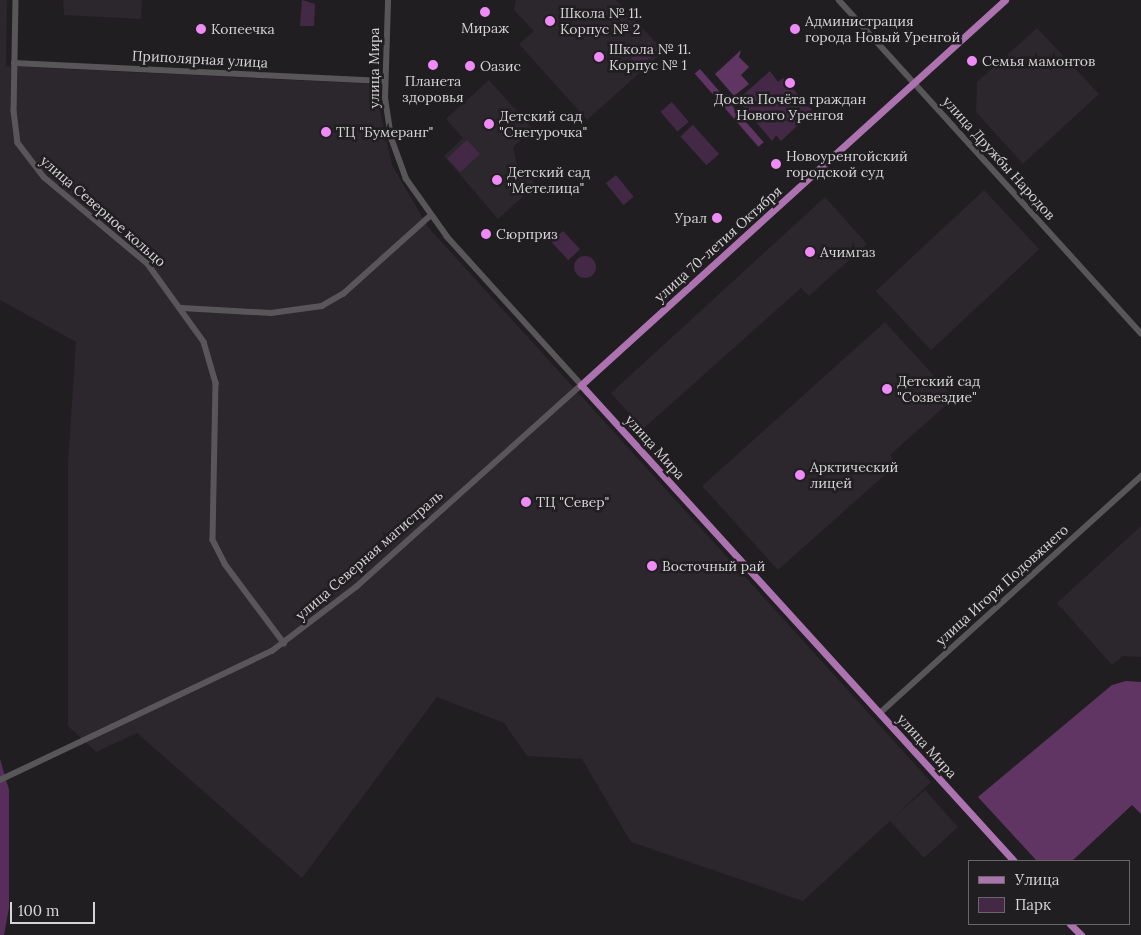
<!DOCTYPE html>
<meta charset="utf-8">
<style>
body{margin:0}
#map{position:relative;width:1141px;height:935px;overflow:hidden;background:#211e21;font-family:Lora,serif}
div>[style]{position:absolute}
[style*='--x']{left:calc(var(--x)*1px);top:calc(var(--y)*1px);width:calc(var(--w)*1px);rotate:calc(var(--a)*1deg)}
.built>*{inset:0;background:#2c262d;transform-origin:0 0}
.green>*{inset:0;background:#432945;transform-origin:0 0}
.round{border-radius:50%}
.forest>*{inset:0;background:#603564;transform-origin:0 0}
.water>*{inset:0;background:#582d5c}
.minor>*{height:5.5px;margin:-2.75px;padding:0 2.75px;transform-origin:2.75px;border-radius:2.75px;background:#595659}
.major>*{height:7px;margin:-3.5px;padding:0 3.5px;transform-origin:3.5px;border-radius:3.5px;background:#ac73b0}
.dots>*{width:14px;height:14px;translate:-50% -50%;box-sizing:border-box;border:2px solid #211e21;border-radius:50%}
span{translate:-50% -50%;white-space:nowrap;text-align:center;line-height:1.15;-webkit-text-stroke:5px #211e21;paint-order:stroke}
.poi-label{font-size:14px;color:#d6d4d6}
.left{translate:0 -50%;text-align:left}
.right{translate:-100% -50%;text-align:right}
.street-label{font-size:14px;color:#d6d4d6}
.legend{position:absolute;left:968px;top:860px;width:162px;height:65px;box-sizing:border-box;background:#211e21;border:1px solid #696769;margin:0;padding:6px 9px;list-style:none;font-size:15px;color:#d6d4d6}
.legend li{display:flex;align-items:center;gap:10px;height:25px}
.legend b{width:25px;border:1px solid #696769}
.scale{position:absolute;left:10px;top:902px;width:85px;height:22px;box-sizing:border-box;border:2px solid #d6d4d6;border-top:0;padding-left:6px;font-size:15px;line-height:18px;white-space:nowrap;color:#d6d4d6;-webkit-text-stroke:4px #211e21;paint-order:stroke}
</style>
<div id="map">
<div class="built">
<div style="clip-path:polygon(0 0,7px 0,6px 66px,374px 84px,392px 165px,428px 227px,931px 782px,893px 818px,925px 790px,958px 827px,924px 858px,890px 821px,803px 901px,631px 842px,582px 759px,527px 756px,504px 723px,437px 697px,302px 878px,137px 733px,96px 752px,68px 726px,68px 463px,76px 342px,0 300px)"></div>
<div style="clip-path:polygon(63px 0,142px 0,141px 19px,64px 15px)"></div>
<div style="clip-path:polygon(516px 0,616px 0,664px 51px,587px 120px,519px 44px,534px 31px,514px 10px)"></div>
<div style="clip-path:polygon(1037px 28px,1099px 94px,1023px 164px,976px 112px,977px 82px)"></div>
<div style="clip-path:polygon(489px 80px,533px 129px,513px 147px,517px 164px,536px 185px,498px 219px,444px 156px,463px 138px,446px 119px)"></div>
<div style="left:984px;top:190px;width:81px;height:148px;rotate:47deg"></div>
<div style="clip-path:polygon(825px 197px,867px 244px,809px 296px,801px 288px,643px 429px,611px 393px)"></div>
<div style="clip-path:polygon(885px 322px,954px 398px,890px 455px,897px 464px,778px 570px,702px 486px)"></div>
<div style="clip-path:polygon(1141px 526px,1141px 657px,1123px 656px,1112px 665px,1057px 603px)"></div>
</div>
<div class="green">
<div style="clip-path:polygon(302px 0,315px 4px,314px 26px,300px 26px)"></div>
<div style="left:649px;top:42px;width:12px;height:24px;rotate:48deg"></div>
<div style="clip-path:polygon(770px 71px,778px 82px,783px 78px,813px 111px,781px 141px,776px 135px,772px 141px,741px 104px,742px 96px)"></div>
<div style="left:672px;top:102px;width:26px;height:15px;rotate:50deg"></div>
<div style="left:693px;top:125px;width:39px;height:17px;rotate:48deg"></div>
<div style="left:467px;top:140px;width:19px;height:27px;rotate:47deg"></div>
<div style="left:616px;top:175px;width:28px;height:13px;rotate:51deg"></div>
<div style="left:563px;top:231px;width:25px;height:16px;rotate:47deg"></div>
<div class="round" style="left:574px;top:256px;width:22px;height:22px"></div>
</div>
<div class="forest">
<div style="clip-path:polygon(741px 50px,739px 57px,749px 67px,741px 75px,749px 84px,734px 96px,715px 74px)"></div>
<div style="left:700px;top:69px;width:97px;height:7px;rotate:49deg"></div>
<div style="clip-path:polygon(1126px 681px,1141px 682px,1141px 814px,1132px 805px,1072px 861px,1037px 861px,978px 797px,1112px 685px)"></div>
</div>
<div class="water">
<div style="clip-path:polygon(0 759px,9px 790px,9px 908px,4px 935px,0 935px)"></div>
</div>
<div class="minor">
<div style="--x:16;--y:0;--w:111;--a:91"></div>
<div style="--x:14;--y:111;--w:32;--a:83"></div>
<div style="--x:18;--y:143;--w:43;--a:52.6"></div>
<div style="--x:44;--y:177;--w:136;--a:39.9"></div>
<div style="--x:148;--y:264;--w:96;--a:54.3"></div>
<div style="--x:204;--y:342;--w:43;--a:73.7"></div>
<div style="--x:216;--y:383;--w:157;--a:91.1"></div>
<div style="--x:213;--y:540;--w:27;--a:63"></div>
<div style="--x:225;--y:564;--w:99;--a:53.2"></div>
<div style="--x:839;--y:0;--w:450;--a:47.8"></div>
<div style="--x:14;--y:63;--w:370;--a:2.8"></div>
<div style="--x:182;--y:308;--w:89;--a:3.2"></div>
<div style="--x:271;--y:313;--w:51;--a:-7.8"></div>
<div style="--x:322;--y:306;--w:24;--a:-30"></div>
<div style="--x:343;--y:294;--w:117;--a:-41.9"></div>
<div style="--x:880;--y:713;--w:353;--a:-42.2"></div>
<div style="--x:0;--y:780;--w:301;--a:-25.4"></div>
<div style="--x:272;--y:651;--w:106;--a:-37.3"></div>
<div style="--x:356;--y:587;--w:302;--a:-41.9"></div>
<div style="--x:581;--y:385;--w:200;--a:-132.2"></div>
<div style="--x:447;--y:237;--w:71;--a:-125.3"></div>
<div style="--x:406;--y:179;--w:44;--a:-110.1"></div>
<div style="--x:391;--y:138;--w:40;--a:-98.5"></div>
<div style="--x:385;--y:98;--w:98;--a:-88.2"></div>
</div>
<div class="major">
<div style="--x:1005;--y:0;--w:573;--a:137.76"></div>
<div style="--x:581;--y:385;--w:643;--a:47.71"></div>
<div style="--x:1070;--y:924;--w:16;--a:45"></div>
</div>
<div class="dots">
<div style="left:485px;top:12px;background:#ef8bf7"></div>
<div style="left:550px;top:21px;background:#ef8bf7"></div>
<div style="left:201px;top:29px;background:#ef8bf7"></div>
<div style="left:795px;top:29px;background:#ef8bf7"></div>
<div style="left:599px;top:57px;background:#ef8bf7"></div>
<div style="left:972px;top:61px;background:#ef8bf7"></div>
<div style="left:433px;top:65px;background:#ef8bf7"></div>
<div style="left:470px;top:66px;background:#ef8bf7"></div>
<div style="left:790px;top:83px;background:#ef8bf7"></div>
<div style="left:489px;top:124px;background:#ef8bf7"></div>
<div style="left:326px;top:132px;background:#ef8bf7"></div>
<div style="left:776px;top:164px;background:#ef8bf7"></div>
<div style="left:497px;top:180px;background:#ef8bf7"></div>
<div style="left:717px;top:218px;background:#ef8bf7"></div>
<div style="left:486px;top:234px;background:#ef8bf7"></div>
<div style="left:810px;top:252px;background:#ef8bf7"></div>
<div style="left:887px;top:389px;background:#ef8bf7"></div>
<div style="left:800px;top:475px;background:#ef8bf7"></div>
<div style="left:526px;top:502px;background:#ef8bf7"></div>
<div style="left:652px;top:566px;background:#ef8bf7"></div>
</div>
<div class="poi-label">
<span class="left" style="left:560px;top:21px">Школа № 11.<br>Корпус № 2</span>
<span class="left" style="left:805px;top:29px">Администрация<br>города Новый Уренгой</span>
<span style="left:485px;top:28px">Мираж</span>
<span class="left" style="left:211px;top:29px">Копеечка</span>
<span class="left" style="left:609px;top:57px">Школа № 11.<br>Корпус № 1</span>
<span class="left" style="left:982px;top:61px">Семья мамонтов</span>
<span class="left" style="left:480px;top:66px">Оазис</span>
<span style="left:433px;top:89px">Планета<br>здоровья</span>
<span style="left:790px;top:107px">Доска Почёта граждан<br>Нового Уренгоя</span>
<span class="left" style="left:499px;top:124px">Детский сад<br>"Снегурочка"</span>
<span class="left" style="left:336px;top:132px">ТЦ "Бумеранг"</span>
<span class="left" style="left:786px;top:164px">Новоуренгойский<br>городской суд</span>
<span class="left" style="left:507px;top:180px">Детский сад<br>"Метелица"</span>
<span class="right" style="left:707px;top:218px">Урал</span>
<span class="left" style="left:496px;top:234px">Сюрприз</span>
<span class="left" style="left:820px;top:252px">Ачимгаз</span>
<span class="left" style="left:897px;top:389px">Детский сад<br>"Созвездие"</span>
<span class="left" style="left:810px;top:475px">Арктический<br>лицей</span>
<span class="left" style="left:536px;top:502px">ТЦ "Север"</span>
<span class="left" style="left:662px;top:566px">Восточный рай</span>
</div>
<div class="street-label">
<span style="left:200px;top:59px;rotate:3deg">Приполярная улица</span>
<span style="left:374px;top:68px;rotate:-90deg">улица Мира</span>
<span style="left:999px;top:158px;rotate:48deg">улица Дружбы Народов</span>
<span style="left:103px;top:211px;rotate:41deg">улица Северное кольцо</span>
<span style="left:718px;top:244px;rotate:-42deg">улица 70-летия Октября</span>
<span style="left:655px;top:447px;rotate:48deg">улица Мира</span>
<span style="left:369px;top:555px;rotate:-41deg">улица Северная магистраль</span>
<span style="left:1002px;top:585px;rotate:-42deg">улица Игоря Подовжнего</span>
<span style="left:927px;top:746px;rotate:48deg">улица Мира</span>
</div>
<ul class="legend">
<li><b style="height:6px;background:#ac73b0"></b>Улица</li>
<li><b style="height:14px;background:#432945"></b>Парк</li>
</ul>
<div class="scale">100 m</div>
</div>
